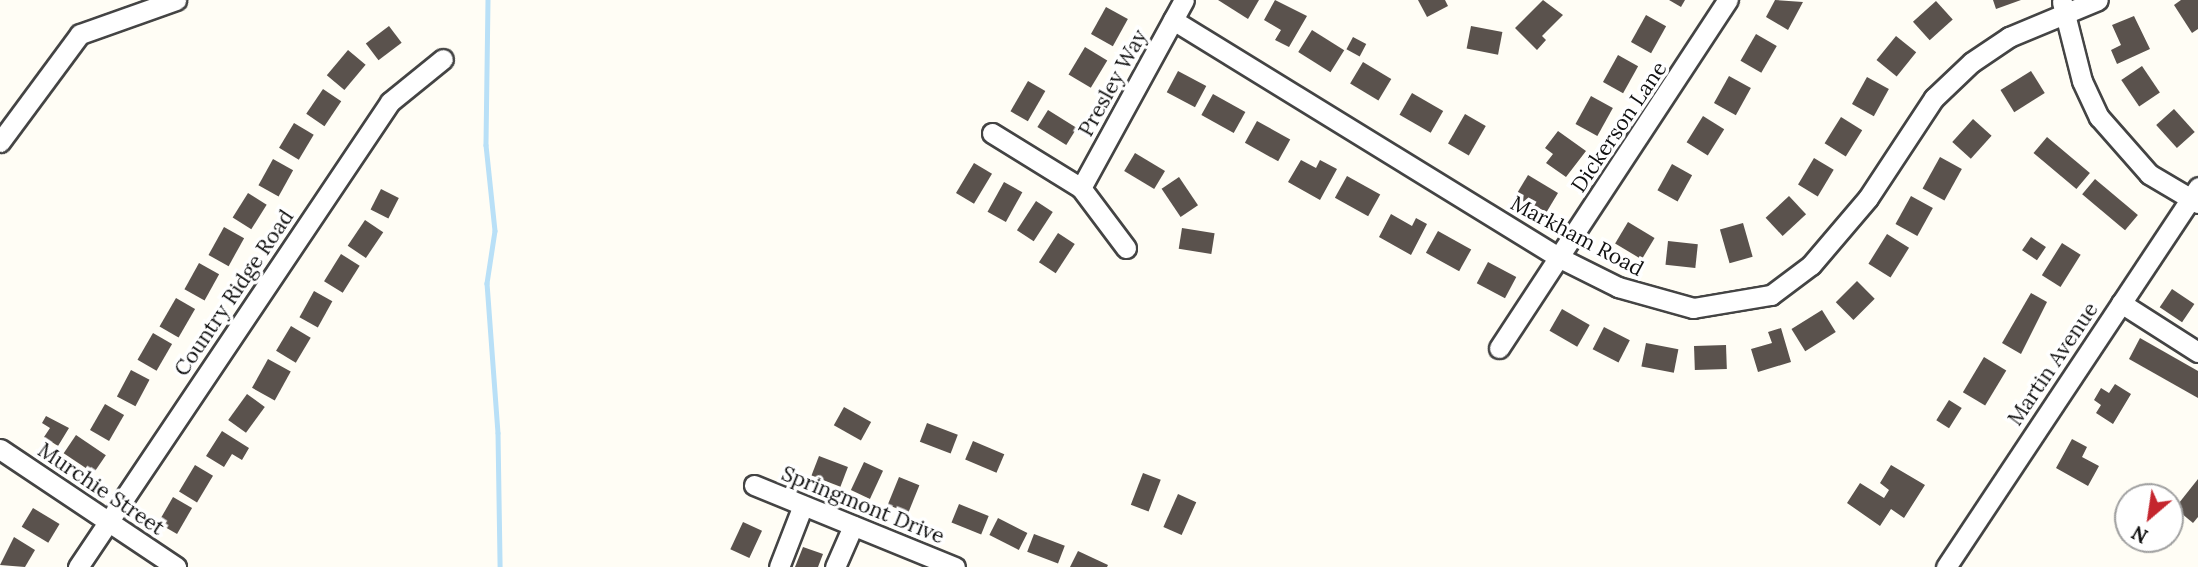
<!DOCTYPE html>
<style>
body{margin:0}
#map{position:relative;width:2198px;height:567px;overflow:hidden;background:#fffdf5;font-family:Lora,serif}
div>[style]{position:absolute}
[style*='--x']{left:calc(var(--x)*1px);top:calc(var(--y)*1px);width:calc(var(--w)*1px);rotate:calc(var(--a)*1deg)}
.stream>*{height:4.5px;margin:-2.25px;padding:0 2.25px;transform-origin:2.25px;border-radius:2.25px;background:#b9e0f7}
.building>*{inset:0;background:#5a524d;transform-origin:0 0}
.roads{filter:drop-shadow(2px 0 #444) drop-shadow(-2px 0 #444) drop-shadow(0 2px #444) drop-shadow(0 -2px #444)}
.minor>*{height:19px;margin:-9.5px;padding:0 9.5px;transform-origin:9.5px;border-radius:9.5px;background:#fff}
span{translate:-50% -50%;white-space:nowrap;text-align:center;line-height:1.15;-webkit-text-stroke:7px #fff;paint-order:stroke}
.street-label{font-size:21px;color:#111}
.north{position:absolute;left:2114px;top:483px;width:70px;height:70px;box-sizing:border-box;background:#fff;border:2px solid #a0a0a0;border-radius:50%;rotate:209deg;font-size:19px;font-weight:700;line-height:28px;text-align:center;color:#111}
.north::after{content:'';display:block;margin:auto;width:24px;height:32px;background:#c4262e;clip-path:polygon(50% 0,100% 100%,50% 72%,0 100%)}
</style>
<div id="map">
<div class="stream">
<div style="--x:488;--y:0;--w:145;--a:90.8"></div>
<div style="--x:486;--y:145;--w:86;--a:84"></div>
<div style="--x:495;--y:231;--w:53;--a:98.7"></div>
<div style="--x:487;--y:283;--w:150;--a:85.8"></div>
<div style="--x:498;--y:433;--w:134;--a:89.1"></div>
</div>
<div class="building">
<div style="clip-path:polygon(1218px 0,1259px 0,1248px 19px)"></div>
<div style="clip-path:polygon(1275px 0,1307px 16px,1289px 47px,1275px 40px,1281px 30px,1264px 20px)"></div>
<div style="clip-path:polygon(1418px 0,1445px 0,1448px 6px,1427px 17px)"></div>
<div style="clip-path:polygon(1543px 0,1563px 15px,1542px 36px,1546px 40px,1537px 50px,1515px 28px)"></div>
<div style="clip-path:polygon(1669px 0,1685px 0,1681px 7px)"></div>
<div style="clip-path:polygon(1775px 0,1803px 2px,1788px 30px,1766px 17px)"></div>
<div style="clip-path:polygon(1993px 0,2021px 0,1996px 9px)"></div>
<div style="clip-path:polygon(2181px 0,2198px 0,2198px 29px,2192px 33px,2174px 5px)"></div>
<div style="left:1936px;top:1px;width:25px;height:31px;rotate:48deg"></div>
<div style="left:1106px;top:7px;width:25px;height:31px;rotate:29deg"></div>
<div style="left:1646px;top:15px;width:23px;height:31px;rotate:29deg"></div>
<div style="clip-path:polygon(2134px 16px,2150px 49px,2117px 64px,2111px 50px,2121px 45px,2112px 25px)"></div>
<div style="left:389px;top:26px;width:21px;height:29px;rotate:53deg"></div>
<div style="left:1471px;top:26px;width:32px;height:23px;rotate:11deg"></div>
<div style="left:1312px;top:30px;width:38px;height:26px;rotate:32deg"></div>
<div style="left:1756px;top:34px;width:24px;height:31px;rotate:30deg"></div>
<div style="left:1896px;top:36px;width:26px;height:31px;rotate:39deg"></div>
<div style="left:1353px;top:37px;width:15px;height:14px;rotate:28deg"></div>
<div style="left:1085px;top:47px;width:26px;height:32px;rotate:31deg"></div>
<div style="left:348px;top:50px;width:23px;height:33px;rotate:40deg"></div>
<div style="left:1618px;top:55px;width:23px;height:31px;rotate:29deg"></div>
<div style="left:1363px;top:62px;width:33px;height:25px;rotate:31deg"></div>
<div style="left:2142px;top:66px;width:32px;height:25px;rotate:56deg"></div>
<div style="left:1178px;top:71px;width:32px;height:24px;rotate:28deg"></div>
<div style="left:2031px;top:71px;width:26px;height:36px;rotate:58deg"></div>
<div style="left:1729px;top:76px;width:25px;height:31px;rotate:29deg"></div>
<div style="left:1867px;top:77px;width:25px;height:31px;rotate:29deg"></div>
<div style="left:1028px;top:81px;width:20px;height:35px;rotate:30deg"></div>
<div style="left:323px;top:89px;width:22px;height:30px;rotate:34deg"></div>
<div style="left:1412px;top:93px;width:36px;height:25px;rotate:30deg"></div>
<div style="left:1213px;top:94px;width:37px;height:24px;rotate:29deg"></div>
<div style="left:1591px;top:96px;width:25px;height:32px;rotate:29deg"></div>
<div style="left:2174px;top:109px;width:31px;height:24px;rotate:48deg"></div>
<div style="left:1048px;top:110px;width:34px;height:20px;rotate:32deg"></div>
<div style="left:1465px;top:114px;width:24px;height:34px;rotate:30deg"></div>
<div style="left:1703px;top:116px;width:25px;height:31px;rotate:32deg"></div>
<div style="left:1841px;top:117px;width:25px;height:31px;rotate:32deg"></div>
<div style="left:1973px;top:119px;width:25px;height:31px;rotate:42deg"></div>
<div style="left:1257px;top:121px;width:38px;height:25px;rotate:29deg"></div>
<div style="left:294px;top:123px;width:23px;height:29px;rotate:31deg"></div>
<div style="clip-path:polygon(1558px 131px,1586px 151px,1566px 177px,1546px 163px,1553px 154px,1545px 148px)"></div>
<div style="left:2047px;top:137px;width:56px;height:21px;rotate:40deg"></div>
<div style="left:1135px;top:153px;width:35px;height:21px;rotate:31deg"></div>
<div style="left:1940px;top:157px;width:25px;height:36px;rotate:29deg"></div>
<div style="left:1814px;top:158px;width:23px;height:31px;rotate:31deg"></div>
<div style="left:273px;top:159px;width:23px;height:30px;rotate:29deg"></div>
<div style="clip-path:polygon(1301px 160px,1316px 168px,1320px 160px,1337px 169px,1320px 200px,1288px 182px)"></div>
<div style="left:974px;top:163px;width:21px;height:35px;rotate:31deg"></div>
<div style="left:1672px;top:164px;width:23px;height:30px;rotate:29deg"></div>
<div style="left:1528px;top:175px;width:35px;height:25px;rotate:31deg"></div>
<div style="left:1347px;top:176px;width:38px;height:25px;rotate:29deg"></div>
<div style="left:1179px;top:177px;width:34px;height:21px;rotate:56deg"></div>
<div style="left:2095px;top:179px;width:56px;height:20px;rotate:40deg"></div>
<div style="left:1004px;top:182px;width:21px;height:34px;rotate:29deg"></div>
<div style="left:381px;top:189px;width:20px;height:23px;rotate:27deg"></div>
<div style="left:248px;top:193px;width:22px;height:29px;rotate:32deg"></div>
<div style="left:1789px;top:196px;width:25px;height:32px;rotate:47deg"></div>
<div style="left:1911px;top:196px;width:25px;height:32px;rotate:29deg"></div>
<div style="left:1036px;top:201px;width:20px;height:35px;rotate:33deg"></div>
<div style="clip-path:polygon(1391px 214px,1412px 226px,1416px 218px,1427px 224px,1411px 255px,1379px 237px)"></div>
<div style="left:365px;top:220px;width:22px;height:31px;rotate:34deg"></div>
<div style="left:1628px;top:222px;width:31px;height:25px;rotate:31deg"></div>
<div style="left:1743px;top:223px;width:35px;height:24px;rotate:74deg"></div>
<div style="left:224px;top:227px;width:23px;height:32px;rotate:29deg"></div>
<div style="left:1182px;top:228px;width:33px;height:21px;rotate:9deg"></div>
<div style="left:1438px;top:231px;width:38px;height:25px;rotate:29deg"></div>
<div style="left:1058px;top:233px;width:20px;height:35px;rotate:33deg"></div>
<div style="left:1887px;top:234px;width:26px;height:35px;rotate:32deg"></div>
<div style="left:2031px;top:237px;width:18px;height:16px;rotate:34deg"></div>
<div style="left:1668px;top:241px;width:30px;height:24px;rotate:6deg"></div>
<div style="left:2062px;top:243px;width:22px;height:38px;rotate:32deg"></div>
<div style="left:341px;top:254px;width:22px;height:32px;rotate:32deg"></div>
<div style="left:1488px;top:262px;width:32px;height:24px;rotate:28deg"></div>
<div style="left:199px;top:263px;width:23px;height:30px;rotate:29deg"></div>
<div style="left:1857px;top:281px;width:25px;height:30px;rotate:45deg"></div>
<div style="left:2172px;top:289px;width:27px;height:22px;rotate:34deg"></div>
<div style="left:314px;top:291px;width:21px;height:30px;rotate:29deg"></div>
<div style="clip-path:polygon(2031px 293px,2047px 302px,2021px 354px,2002px 343px)"></div>
<div style="left:176px;top:298px;width:22px;height:33px;rotate:30deg"></div>
<div style="left:1562px;top:309px;width:32px;height:25px;rotate:30deg"></div>
<div style="left:1822px;top:310px;width:26px;height:36px;rotate:58deg"></div>
<div style="left:291px;top:326px;width:23px;height:29px;rotate:31deg"></div>
<div style="left:1604px;top:327px;width:29px;height:25px;rotate:27deg"></div>
<div style="clip-path:polygon(1781px 328px,1791px 362px,1758px 372px,1751px 349px,1772px 343px,1768px 332px)"></div>
<div style="left:153px;top:333px;width:22px;height:31px;rotate:30deg"></div>
<div style="clip-path:polygon(2140px 338px,2198px 371px,2198px 398px,2129px 359px)"></div>
<div style="left:1646px;top:343px;width:33px;height:24px;rotate:11deg"></div>
<div style="left:1726px;top:345px;width:24px;height:32px;rotate:88deg"></div>
<div style="left:1984px;top:357px;width:26px;height:41px;rotate:31deg"></div>
<div style="left:268px;top:359px;width:26px;height:33px;rotate:29deg"></div>
<div style="left:131px;top:370px;width:21px;height:30px;rotate:28deg"></div>
<div style="clip-path:polygon(2115px 384px,2131px 394px,2113px 424px,2096px 413px,2101px 405px,2094px 400px,2101px 388px,2109px 393px)"></div>
<div style="left:247px;top:394px;width:22px;height:32px;rotate:36deg"></div>
<div style="left:1949px;top:400px;width:15px;height:24px;rotate:32deg"></div>
<div style="left:105px;top:404px;width:22px;height:30px;rotate:30deg"></div>
<div style="left:844px;top:407px;width:31px;height:21px;rotate:29deg"></div>
<div style="clip-path:polygon(46px 416px,69px 428px,58px 446px,44px 437px,50px 428px,42px 423px)"></div>
<div style="left:927px;top:423px;width:33px;height:20px;rotate:21deg"></div>
<div style="clip-path:polygon(222px 431px,249px 448px,242px 460px,232px 454px,224px 467px,206px 456px)"></div>
<div style="left:76px;top:435px;width:36px;height:22px;rotate:34deg"></div>
<div style="clip-path:polygon(2072px 439px,2087px 447px,2082px 457px,2099px 466px,2088px 486px,2056px 468px)"></div>
<div style="left:973px;top:441px;width:34px;height:20px;rotate:23deg"></div>
<div style="left:819px;top:456px;width:31px;height:21px;rotate:21deg"></div>
<div style="left:864px;top:462px;width:21px;height:31px;rotate:25deg"></div>
<div style="left:195px;top:465px;width:21px;height:31px;rotate:31deg"></div>
<div style="clip-path:polygon(1891px 465px,1925px 485px,1904px 518px,1891px 509px,1880px 526px,1847px 503px,1860px 483px,1884px 498px,1889px 490px,1880px 483px)"></div>
<div style="left:1143px;top:473px;width:19px;height:34px;rotate:21deg"></div>
<div style="left:899px;top:477px;width:22px;height:30px;rotate:22deg"></div>
<div style="clip-path:polygon(2198px 479px,2198px 517px,2193px 523px,2175px 508px)"></div>
<div style="left:1178px;top:494px;width:20px;height:36px;rotate:24deg"></div>
<div style="left:173px;top:497px;width:22px;height:30px;rotate:30deg"></div>
<div style="left:959px;top:504px;width:32px;height:20px;rotate:22deg"></div>
<div style="left:33px;top:508px;width:31px;height:22px;rotate:31deg"></div>
<div style="left:998px;top:518px;width:33px;height:19px;rotate:27deg"></div>
<div style="left:743px;top:522px;width:21px;height:30px;rotate:25deg"></div>
<div style="left:1034px;top:534px;width:33px;height:19px;rotate:21deg"></div>
<div style="clip-path:polygon(14px 537px,35px 550px,25px 567px,0 565px)"></div>
<div style="clip-path:polygon(803px 547px,823px 554px,818px 567px,795px 567px)"></div>
<div style="clip-path:polygon(1078px 551px,1108px 565px,1107px 567px,1070px 567px)"></div>
</div>
<div class="roads">
<div class="minor">
<div style="--x:2062;--y:2;--w:81;--a:75.8"></div>
<div style="--x:2082;--y:81;--w:40;--a:65"></div>
<div style="--x:2099;--y:117;--w:76;--a:48.7"></div>
<div style="--x:2149;--y:174;--w:57;--a:30.6"></div>
<div style="--x:1173;--y:20;--w:454;--a:31.6"></div>
<div style="--x:1560;--y:258;--w:65;--a:26.6"></div>
<div style="--x:1618;--y:287;--w:78;--a:15.6"></div>
<div style="--x:1693;--y:308;--w:79;--a:-9.5"></div>
<div style="--x:1771;--y:295;--w:50;--a:-36.9"></div>
<div style="--x:1811;--y:265;--w:88;--a:-49.6"></div>
<div style="--x:1868;--y:198;--w:120;--a:-56.6"></div>
<div style="--x:1934;--y:98;--w:52;--a:-43.5"></div>
<div style="--x:1972;--y:62;--w:45;--a:-34"></div>
<div style="--x:2009;--y:37;--w:96;--a:-22.6"></div>
<div style="--x:992;--y:133;--w:105;--a:31.7"></div>
<div style="--x:1081;--y:188;--w:75;--a:53.1"></div>
<div style="--x:0;--y:142;--w:134;--a:-53.5"></div>
<div style="--x:80;--y:34;--w:102;--a:-19.5"></div>
<div style="--x:1081;--y:188;--w:214;--a:-61.3"></div>
<div style="--x:2121;--y:303;--w:91;--a:32.5"></div>
<div style="--x:1499;--y:348;--w:417;--a:-56.7"></div>
<div style="--x:0;--y:449;--w:212;--a:33.8"></div>
<div style="--x:754;--y:485;--w:217;--a:22.2"></div>
<div style="--x:78;--y:567;--w:560;--a:-56.14"></div>
<div style="--x:390;--y:102;--w:68;--a:-39.1"></div>
<div style="--x:779;--y:567;--w:66;--a:-68.8"></div>
<div style="--x:835;--y:567;--w:45;--a:-66.3"></div>
<div style="--x:1946;--y:567;--w:456;--a:-56.4"></div>
</div>
</div>
<div class="street-label">
<span style="left:1113px;top:83px;rotate:-61deg">Presley Way</span>
<span style="left:1619px;top:127px;rotate:-56deg">Dickerson Lane</span>
<span style="left:1577px;top:236px;rotate:28deg">Markham Road</span>
<span style="left:234px;top:293px;rotate:-56deg">Country Ridge Road</span>
<span style="left:2053px;top:364px;rotate:-56deg">Martin Avenue</span>
<span style="left:101px;top:489px;rotate:34deg">Murchie Street</span>
<span style="left:863px;top:505px;rotate:22deg">Springmont Drive</span>
</div>
<div class="north">N</div>
</div>
